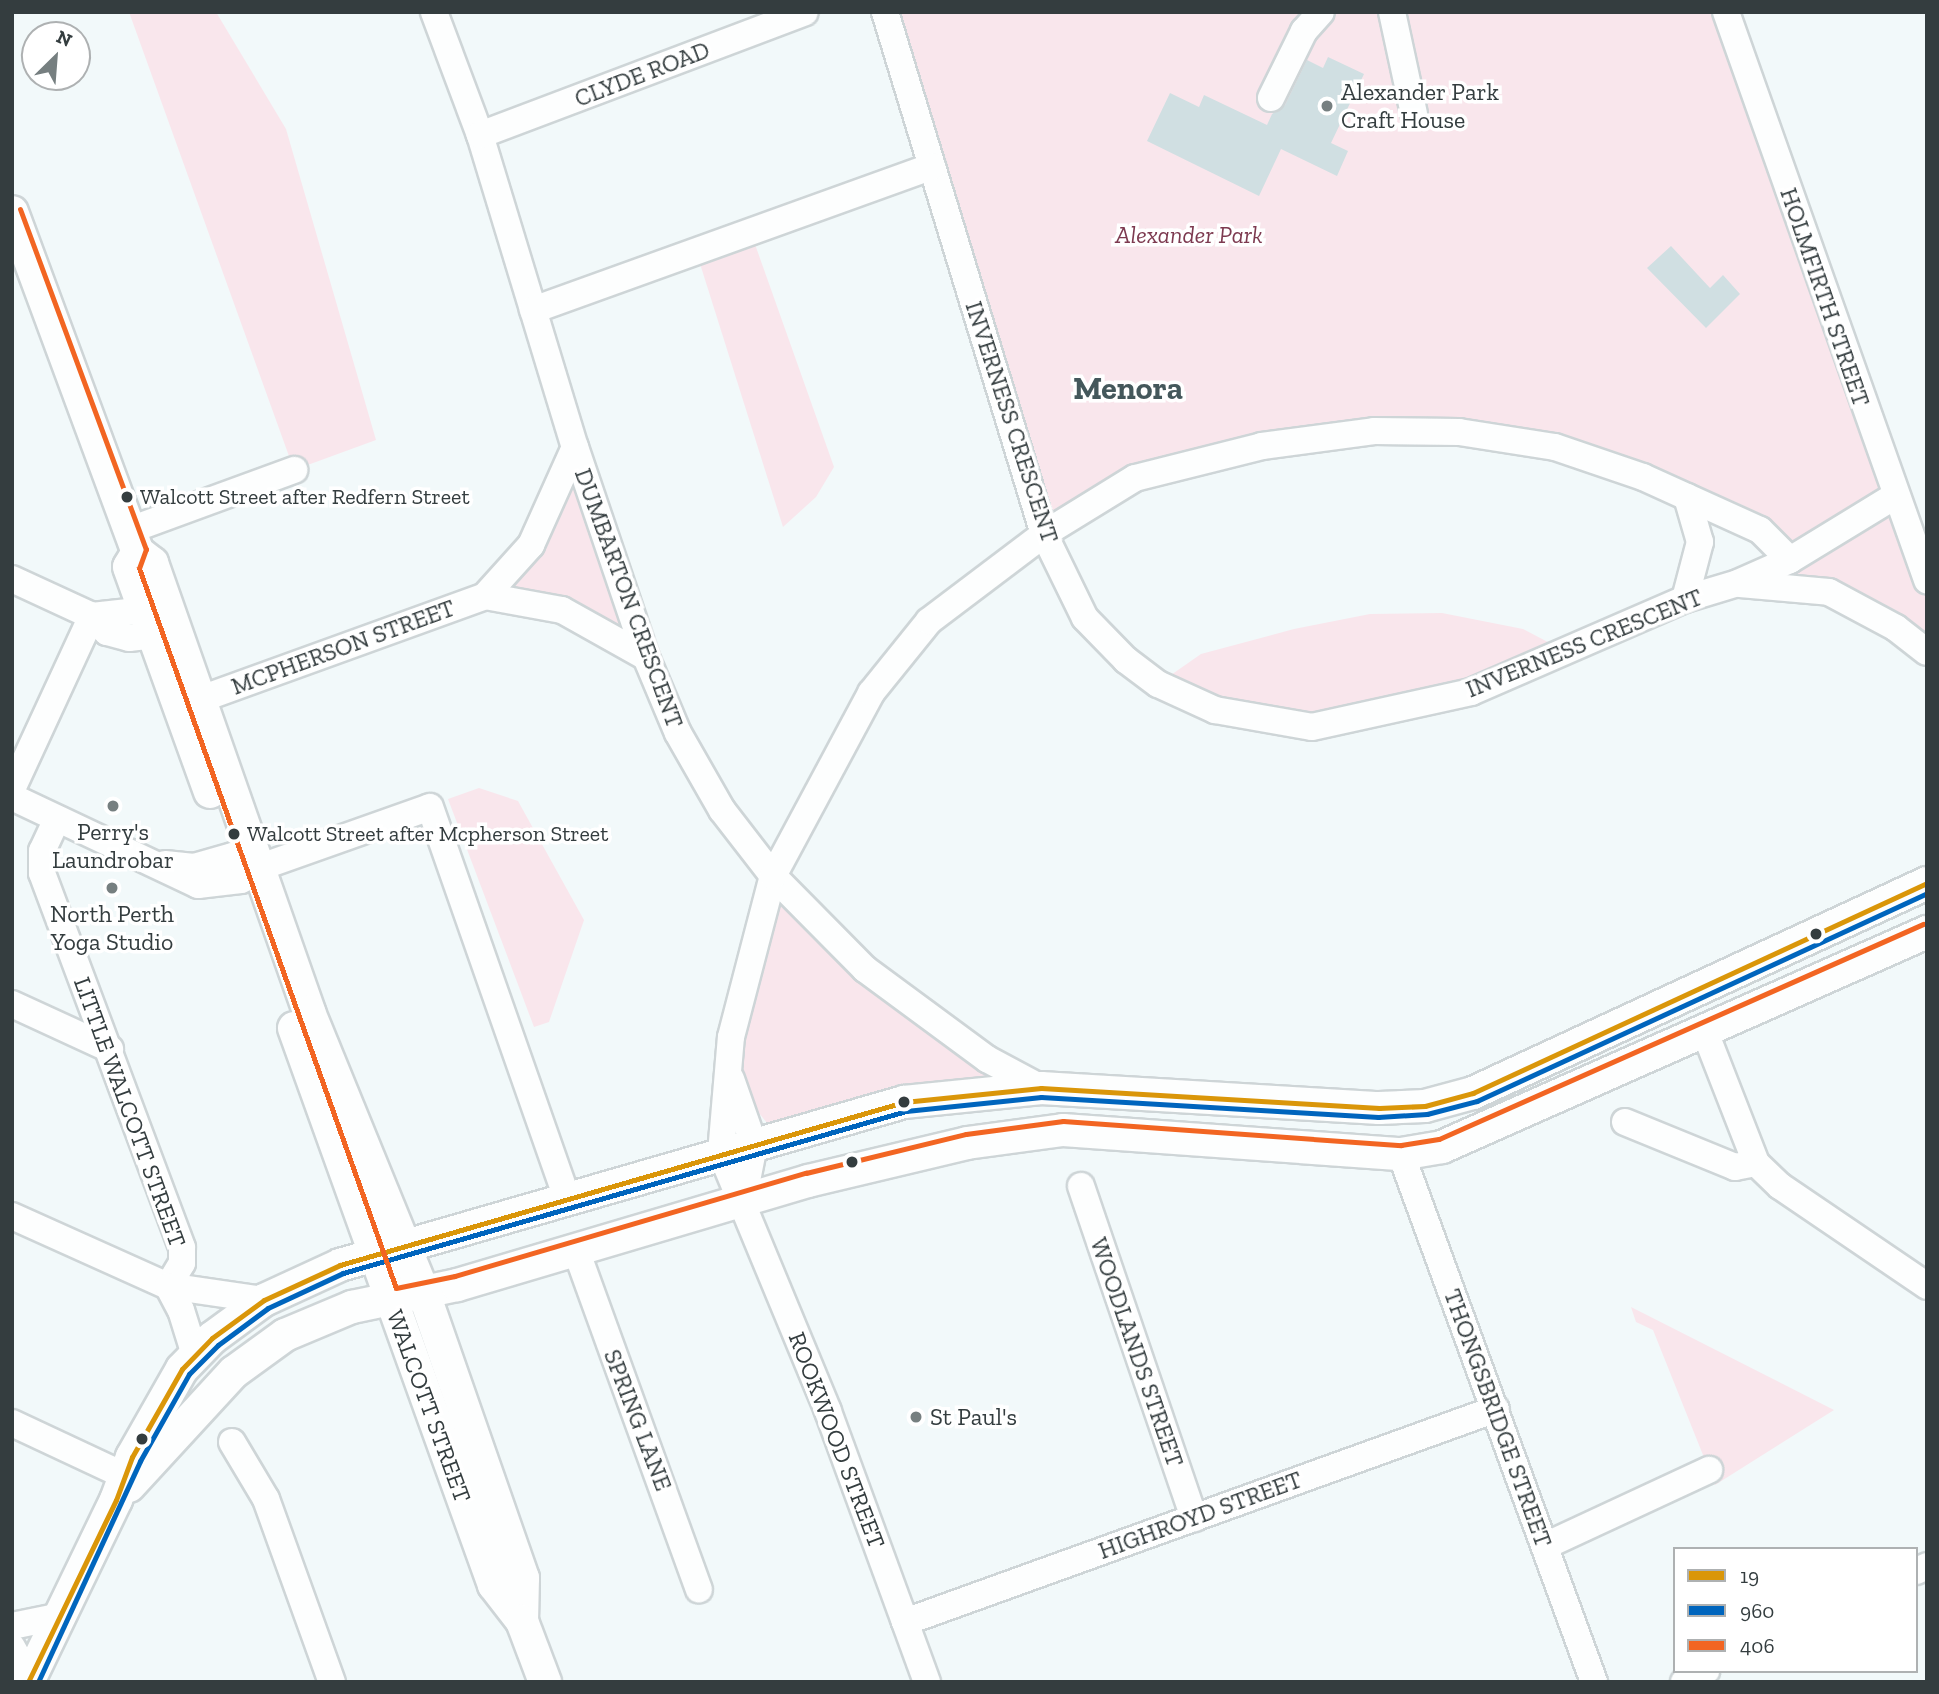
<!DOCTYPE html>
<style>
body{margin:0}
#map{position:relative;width:1939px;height:1694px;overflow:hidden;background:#f2f9fa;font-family:"Zilla Slab",serif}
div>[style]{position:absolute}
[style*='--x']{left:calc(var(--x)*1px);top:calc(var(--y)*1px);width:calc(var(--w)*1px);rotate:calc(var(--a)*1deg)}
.green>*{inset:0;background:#f9e6ec}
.building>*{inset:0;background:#d0dfe2}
.roads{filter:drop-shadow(2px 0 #ced5d7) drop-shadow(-2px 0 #ced5d7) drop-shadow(0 2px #ced5d7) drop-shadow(0 -2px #ced5d7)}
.minor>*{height:26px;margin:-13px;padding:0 13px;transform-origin:13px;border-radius:13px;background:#fdfefe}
.major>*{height:32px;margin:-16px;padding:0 16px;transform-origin:16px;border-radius:16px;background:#fdfefe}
.bus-1>*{height:5px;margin:-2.5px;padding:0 2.5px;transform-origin:2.5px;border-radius:2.5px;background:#da9609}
.bus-2>*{height:5px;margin:-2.5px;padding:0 2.5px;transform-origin:2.5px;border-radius:2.5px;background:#0065bd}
.bus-3>*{height:5px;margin:-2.5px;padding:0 2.5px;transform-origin:2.5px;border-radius:2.5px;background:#f26522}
.dots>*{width:19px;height:19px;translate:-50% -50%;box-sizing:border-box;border:4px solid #fff;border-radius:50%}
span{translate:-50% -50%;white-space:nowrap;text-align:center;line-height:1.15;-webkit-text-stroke:7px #fff;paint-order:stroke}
.bus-label{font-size:22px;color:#343d3f}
.left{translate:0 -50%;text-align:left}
.street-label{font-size:24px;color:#343d3f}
.poi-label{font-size:24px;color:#343d3f}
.park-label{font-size:24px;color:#7d3a50;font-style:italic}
.district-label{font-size:32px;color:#44575b;font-weight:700}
.frame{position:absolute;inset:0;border:14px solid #343d3f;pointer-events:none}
.legend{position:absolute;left:1673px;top:1547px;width:245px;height:126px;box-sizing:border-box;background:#fff;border:2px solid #aeb1b2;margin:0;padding:9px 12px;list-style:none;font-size:21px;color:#343d3f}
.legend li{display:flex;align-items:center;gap:14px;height:35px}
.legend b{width:35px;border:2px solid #aeb1b2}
.north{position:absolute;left:21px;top:21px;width:70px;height:70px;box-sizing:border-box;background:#fff;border:2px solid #aeb1b2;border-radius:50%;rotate:25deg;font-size:19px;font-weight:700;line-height:28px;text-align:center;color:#343d3f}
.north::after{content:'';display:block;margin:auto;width:24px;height:32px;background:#767f80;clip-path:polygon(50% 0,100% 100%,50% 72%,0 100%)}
</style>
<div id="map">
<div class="green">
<div style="clip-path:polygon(129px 12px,216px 12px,286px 129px,376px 440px,294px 470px)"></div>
<div style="clip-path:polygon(885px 12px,1726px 12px,1927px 580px,1927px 652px,1830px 592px,1738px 583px,1790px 560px,1760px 530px,1556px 448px,1374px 431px,1135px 478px,1044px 534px)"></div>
<div style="clip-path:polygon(751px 233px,834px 467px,816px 497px,783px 527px,696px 251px)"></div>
<div style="clip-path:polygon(575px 447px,646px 657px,562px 610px,485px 596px)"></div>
<div style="clip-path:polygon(1442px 613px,1523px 629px,1565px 651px,1312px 727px,1158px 684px,1201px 654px,1294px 629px,1370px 614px)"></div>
<div style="clip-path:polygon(479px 788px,518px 801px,584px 920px,549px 1022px,534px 1027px,448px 799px)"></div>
<div style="clip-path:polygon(773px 876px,865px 969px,1041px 1088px,771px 1128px,730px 1077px)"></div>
<div style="clip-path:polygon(1631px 1307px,1834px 1410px,1715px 1485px,1653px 1330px,1636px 1322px)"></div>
</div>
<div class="building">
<div style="clip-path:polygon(1328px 57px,1364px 74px,1331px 143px,1348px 151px,1337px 176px,1281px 149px,1259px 196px,1147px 141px,1170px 93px,1199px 107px,1204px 95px,1267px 125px,1272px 114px,1285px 105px,1307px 60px,1323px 68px)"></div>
<div style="clip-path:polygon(1671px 246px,1710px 288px,1723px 275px,1740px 294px,1706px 328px,1647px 268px)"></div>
</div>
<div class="roads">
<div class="minor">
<div style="--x:434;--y:12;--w:131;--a:69.5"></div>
<div style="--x:480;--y:135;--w:326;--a:73.1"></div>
<div style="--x:575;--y:447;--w:222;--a:71.3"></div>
<div style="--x:646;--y:657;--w:82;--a:67.2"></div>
<div style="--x:678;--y:733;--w:89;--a:60.3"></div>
<div style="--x:722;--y:810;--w:83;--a:52.3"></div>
<div style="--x:773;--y:876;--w:131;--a:45.3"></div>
<div style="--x:865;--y:969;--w:152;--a:36.4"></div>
<div style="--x:987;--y:1059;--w:61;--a:28.2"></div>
<div style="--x:885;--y:12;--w:546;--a:73.06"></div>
<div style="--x:1044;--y:534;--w:93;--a:64"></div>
<div style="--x:1085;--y:618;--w:59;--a:45.7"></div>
<div style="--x:1126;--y:660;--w:40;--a:37"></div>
<div style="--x:1158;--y:684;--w:63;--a:24.5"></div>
<div style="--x:1215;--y:710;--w:98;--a:9.9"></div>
<div style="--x:1312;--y:727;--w:163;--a:-12.4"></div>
<div style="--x:1471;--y:692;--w:233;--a:-23.5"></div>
<div style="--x:1685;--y:599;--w:55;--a:-16.8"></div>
<div style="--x:1738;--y:583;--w:57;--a:-23.9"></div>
<div style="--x:1790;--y:560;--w:123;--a:-31.4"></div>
<div style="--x:1392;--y:12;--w:104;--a:77.8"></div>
<div style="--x:1726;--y:12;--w:603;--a:70.51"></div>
<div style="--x:1271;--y:98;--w:75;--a:-63.8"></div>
<div style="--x:1304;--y:31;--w:25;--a:-48"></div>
<div style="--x:480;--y:135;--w:347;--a:-20.7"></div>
<div style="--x:533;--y:310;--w:424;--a:-19.8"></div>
<div style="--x:130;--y:530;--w:175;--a:-20.1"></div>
<div style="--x:12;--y:579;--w:88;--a:24.8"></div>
<div style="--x:92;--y:616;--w:22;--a:47"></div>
<div style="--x:107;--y:632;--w:23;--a:15"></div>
<div style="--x:129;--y:638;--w:44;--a:-6.5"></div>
<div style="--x:1740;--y:584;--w:89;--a:5.1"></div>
<div style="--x:1829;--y:592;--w:76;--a:28.2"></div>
<div style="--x:1896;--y:628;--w:39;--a:38"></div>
<div style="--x:485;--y:596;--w:78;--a:10.3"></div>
<div style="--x:562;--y:610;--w:96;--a:29.2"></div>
<div style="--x:1685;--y:599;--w:59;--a:-75.3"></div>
<div style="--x:1700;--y:542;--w:47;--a:-106.1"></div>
<div style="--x:92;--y:616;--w:71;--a:-6.4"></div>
<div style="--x:201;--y:699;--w:302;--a:-19.9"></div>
<div style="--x:485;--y:596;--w:69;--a:-48"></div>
<div style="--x:531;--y:545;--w:107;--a:-65.8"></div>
<div style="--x:12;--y:789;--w:191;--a:-65.2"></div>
<div style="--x:12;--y:797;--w:206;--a:25.3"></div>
<div style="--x:198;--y:885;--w:43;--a:-6.6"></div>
<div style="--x:241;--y:880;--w:21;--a:-35"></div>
<div style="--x:258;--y:868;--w:182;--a:-19.5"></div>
<div style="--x:430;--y:807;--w:417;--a:70.7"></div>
<div style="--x:57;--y:819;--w:35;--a:115"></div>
<div style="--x:42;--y:851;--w:22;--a:90"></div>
<div style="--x:42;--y:873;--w:400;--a:69.5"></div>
<div style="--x:182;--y:1248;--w:15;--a:90"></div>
<div style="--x:182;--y:1263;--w:27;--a:121"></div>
<div style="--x:165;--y:864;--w:29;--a:6"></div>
<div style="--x:194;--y:867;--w:41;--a:-15.8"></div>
<div style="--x:233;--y:856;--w:28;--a:26"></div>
<div style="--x:12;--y:1004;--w:108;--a:24.7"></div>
<div style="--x:1705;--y:1032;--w:141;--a:68.7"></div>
<div style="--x:1756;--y:1163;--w:33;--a:44"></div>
<div style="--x:1780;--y:1186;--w:178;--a:34.2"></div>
<div style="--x:731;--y:1079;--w:70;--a:70.8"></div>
<div style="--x:754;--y:1145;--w:57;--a:101.1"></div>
<div style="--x:1625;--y:1122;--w:119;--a:22.2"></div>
<div style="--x:1735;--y:1167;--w:21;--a:-11"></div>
<div style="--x:1401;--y:1154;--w:562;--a:69.92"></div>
<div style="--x:1081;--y:1186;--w:351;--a:71.2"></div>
<div style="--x:12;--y:1216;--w:171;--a:24.2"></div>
<div style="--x:168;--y:1286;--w:97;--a:8.3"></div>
<div style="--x:576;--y:1250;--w:361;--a:70.1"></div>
<div style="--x:168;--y:1286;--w:27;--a:62"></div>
<div style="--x:181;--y:1310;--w:47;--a:72.7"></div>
<div style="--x:12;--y:1423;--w:125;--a:25.1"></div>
<div style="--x:232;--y:1442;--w:66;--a:59.2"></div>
<div style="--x:266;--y:1499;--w:195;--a:70.2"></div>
<div style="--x:1545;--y:1546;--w:181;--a:-24.9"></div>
<div style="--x:1916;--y:1571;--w:12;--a:-24"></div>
<div style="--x:905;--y:1622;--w:628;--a:-19.82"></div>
<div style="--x:12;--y:1626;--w:50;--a:-11.5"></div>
<div style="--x:12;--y:1647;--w:35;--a:61"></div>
<div style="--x:927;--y:1682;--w:289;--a:-110.1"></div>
<div style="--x:828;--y:1411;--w:279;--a:-112.5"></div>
<div style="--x:721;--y:1153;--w:116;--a:-85.1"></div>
<div style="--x:731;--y:1037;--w:166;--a:-75.4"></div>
<div style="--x:773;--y:876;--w:208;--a:-61.8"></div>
<div style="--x:871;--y:693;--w:92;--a:-51.1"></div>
<div style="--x:929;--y:621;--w:144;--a:-37.1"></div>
<div style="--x:1044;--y:534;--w:107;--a:-31.6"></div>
<div style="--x:1135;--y:478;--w:131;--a:-14.1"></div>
<div style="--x:1262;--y:446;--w:113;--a:-7.6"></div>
<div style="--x:1374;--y:431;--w:85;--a:0.7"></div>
<div style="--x:1459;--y:432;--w:97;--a:8.9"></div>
<div style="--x:1555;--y:447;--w:93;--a:18.8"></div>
<div style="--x:1643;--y:477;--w:128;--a:24.4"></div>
<div style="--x:1760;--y:530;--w:42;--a:45"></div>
<div style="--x:1684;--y:1682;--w:25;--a:-27"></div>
</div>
<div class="major">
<div style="--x:12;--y:212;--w:363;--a:69.7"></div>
<div style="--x:138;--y:552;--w:18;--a:38"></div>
<div style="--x:152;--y:563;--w:476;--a:70.7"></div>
<div style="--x:309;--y:1012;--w:301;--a:67.8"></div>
<div style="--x:423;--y:1291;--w:304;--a:70.8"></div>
<div style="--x:523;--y:1578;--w:43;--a:91.3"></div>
<div style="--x:138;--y:552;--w:17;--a:121"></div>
<div style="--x:129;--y:567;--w:239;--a:70.2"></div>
<div style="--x:294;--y:1028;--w:592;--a:70.25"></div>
<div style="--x:494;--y:1585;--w:46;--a:52.1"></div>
<div style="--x:522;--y:1621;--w:65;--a:69.3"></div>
<div style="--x:129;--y:1486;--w:155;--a:-47.4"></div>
<div style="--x:234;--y:1372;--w:63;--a:-36"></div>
<div style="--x:285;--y:1335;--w:73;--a:-22.7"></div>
<div style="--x:352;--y:1307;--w:107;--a:-11.8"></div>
<div style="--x:457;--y:1285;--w:366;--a:-16.5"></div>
<div style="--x:808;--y:1181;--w:163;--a:-13.4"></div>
<div style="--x:967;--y:1143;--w:97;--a:-7.7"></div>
<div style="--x:1063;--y:1130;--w:339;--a:4.1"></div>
<div style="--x:1401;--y:1154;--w:42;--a:-9.7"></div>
<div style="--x:1442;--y:1147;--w:531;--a:-23.91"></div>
<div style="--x:28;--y:1682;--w:202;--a:-64.2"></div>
<div style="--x:116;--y:1500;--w:46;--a:-69.6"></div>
<div style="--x:132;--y:1457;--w:101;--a:-60.4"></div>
<div style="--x:182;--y:1369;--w:43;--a:-45.9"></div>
<div style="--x:212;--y:1338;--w:64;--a:-36.2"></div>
<div style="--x:264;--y:1300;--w:84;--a:-24.7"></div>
<div style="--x:340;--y:1265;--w:587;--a:-16.12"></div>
<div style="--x:904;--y:1102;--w:138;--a:-5.8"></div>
<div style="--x:1041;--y:1088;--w:339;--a:3.4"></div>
<div style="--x:1379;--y:1108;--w:46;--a:-2.5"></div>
<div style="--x:1425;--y:1106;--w:50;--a:-15.2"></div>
<div style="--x:1473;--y:1093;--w:500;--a:-24.82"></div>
</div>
</div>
<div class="bus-1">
<div style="--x:28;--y:1682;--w:202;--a:-64.2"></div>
<div style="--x:116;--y:1500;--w:46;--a:-69.6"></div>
<div style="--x:132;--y:1457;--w:101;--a:-60.4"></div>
<div style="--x:182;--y:1369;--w:43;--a:-45.9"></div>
<div style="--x:212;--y:1338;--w:64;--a:-36.2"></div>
<div style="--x:264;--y:1300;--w:84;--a:-24.7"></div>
<div style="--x:340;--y:1265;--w:587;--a:-16.12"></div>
<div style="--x:904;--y:1102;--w:138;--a:-5.8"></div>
<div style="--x:1041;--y:1088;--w:339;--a:3.4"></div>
<div style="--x:1379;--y:1108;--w:46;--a:-2.5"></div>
<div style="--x:1425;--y:1106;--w:50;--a:-15.2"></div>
<div style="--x:1473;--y:1093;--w:500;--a:-24.82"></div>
</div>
<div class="bus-2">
<div style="--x:38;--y:1682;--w:243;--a:-65.2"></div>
<div style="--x:140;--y:1461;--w:100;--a:-60.6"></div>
<div style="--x:189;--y:1374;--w:41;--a:-45"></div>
<div style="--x:218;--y:1345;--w:62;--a:-36.5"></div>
<div style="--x:268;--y:1308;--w:83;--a:-25"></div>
<div style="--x:343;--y:1273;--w:586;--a:-16.05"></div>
<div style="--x:906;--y:1111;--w:136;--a:-5.9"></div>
<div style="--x:1041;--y:1097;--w:338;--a:3.4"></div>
<div style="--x:1378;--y:1117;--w:49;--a:-3.5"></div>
<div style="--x:1427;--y:1114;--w:52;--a:-14.6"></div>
<div style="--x:1477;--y:1101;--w:496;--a:-24.8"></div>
</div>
<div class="bus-3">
<div style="--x:20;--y:209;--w:363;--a:69.7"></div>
<div style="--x:146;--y:549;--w:20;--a:110"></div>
<div style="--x:139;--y:568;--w:764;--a:70.36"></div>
<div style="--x:396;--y:1288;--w:60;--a:-11.5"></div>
<div style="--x:455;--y:1276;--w:366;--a:-16.4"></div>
<div style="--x:806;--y:1173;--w:165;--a:-13.7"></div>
<div style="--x:966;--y:1134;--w:98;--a:-7.6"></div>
<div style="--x:1063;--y:1121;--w:339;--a:4.1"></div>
<div style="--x:1401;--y:1145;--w:38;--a:-9"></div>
<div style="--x:1439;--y:1139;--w:530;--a:-23.95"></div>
</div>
<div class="dots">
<div style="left:1327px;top:106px;background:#767f80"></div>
<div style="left:127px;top:497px;background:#343d3f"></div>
<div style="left:113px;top:806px;background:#767f80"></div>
<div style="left:234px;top:834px;background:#343d3f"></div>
<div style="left:112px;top:888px;background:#767f80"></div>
<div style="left:1816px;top:934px;background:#343d3f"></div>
<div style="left:904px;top:1102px;background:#343d3f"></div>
<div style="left:852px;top:1162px;background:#343d3f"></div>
<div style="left:916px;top:1417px;background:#767f80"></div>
<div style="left:142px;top:1439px;background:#343d3f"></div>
</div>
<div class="bus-label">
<span class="left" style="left:140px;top:497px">Walcott Street after Redfern Street</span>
<span class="left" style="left:247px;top:834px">Walcott Street after Mcpherson Street</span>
</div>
<div class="street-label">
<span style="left:642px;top:74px;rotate:-21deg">CLYDE ROAD</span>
<span style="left:1825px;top:297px;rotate:71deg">HOLMFIRTH STREET</span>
<span style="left:1012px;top:422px;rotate:72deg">INVERNESS CRESCENT</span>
<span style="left:629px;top:598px;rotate:70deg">DUMBARTON CRESCENT</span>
<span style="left:1584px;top:643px;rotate:-22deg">INVERNESS CRESCENT</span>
<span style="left:343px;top:647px;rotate:-20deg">MCPHERSON STREET</span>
<span style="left:130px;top:1112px;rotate:70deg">LITTLE WALCOTT STREET</span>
<span style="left:1137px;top:1352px;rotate:71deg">WOODLANDS STREET</span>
<span style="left:429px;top:1406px;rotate:70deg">WALCOTT STREET</span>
<span style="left:1498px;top:1418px;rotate:70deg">THONGSBRIDGE STREET</span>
<span style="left:638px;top:1420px;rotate:69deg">SPRING LANE</span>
<span style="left:837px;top:1440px;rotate:69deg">ROOKWOOD STREET</span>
<span style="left:1200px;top:1515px;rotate:-20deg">HIGHROYD STREET</span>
</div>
<div class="poi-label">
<span class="left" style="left:1341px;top:106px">Alexander Park<br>Craft House</span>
<span style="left:113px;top:846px">Perry's<br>Laundrobar</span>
<span style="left:112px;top:928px">North Perth<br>Yoga Studio</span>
<span class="left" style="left:930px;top:1417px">St Paul's</span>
</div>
<div class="park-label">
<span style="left:1189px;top:235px">Alexander Park</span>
</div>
<div class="district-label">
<span style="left:1128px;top:388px">Menora</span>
</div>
<div class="frame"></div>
<ul class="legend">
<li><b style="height:9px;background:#da9609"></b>19</li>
<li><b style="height:9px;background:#0065bd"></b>960</li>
<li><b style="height:9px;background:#f26522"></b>406</li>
</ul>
<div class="north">N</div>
</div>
